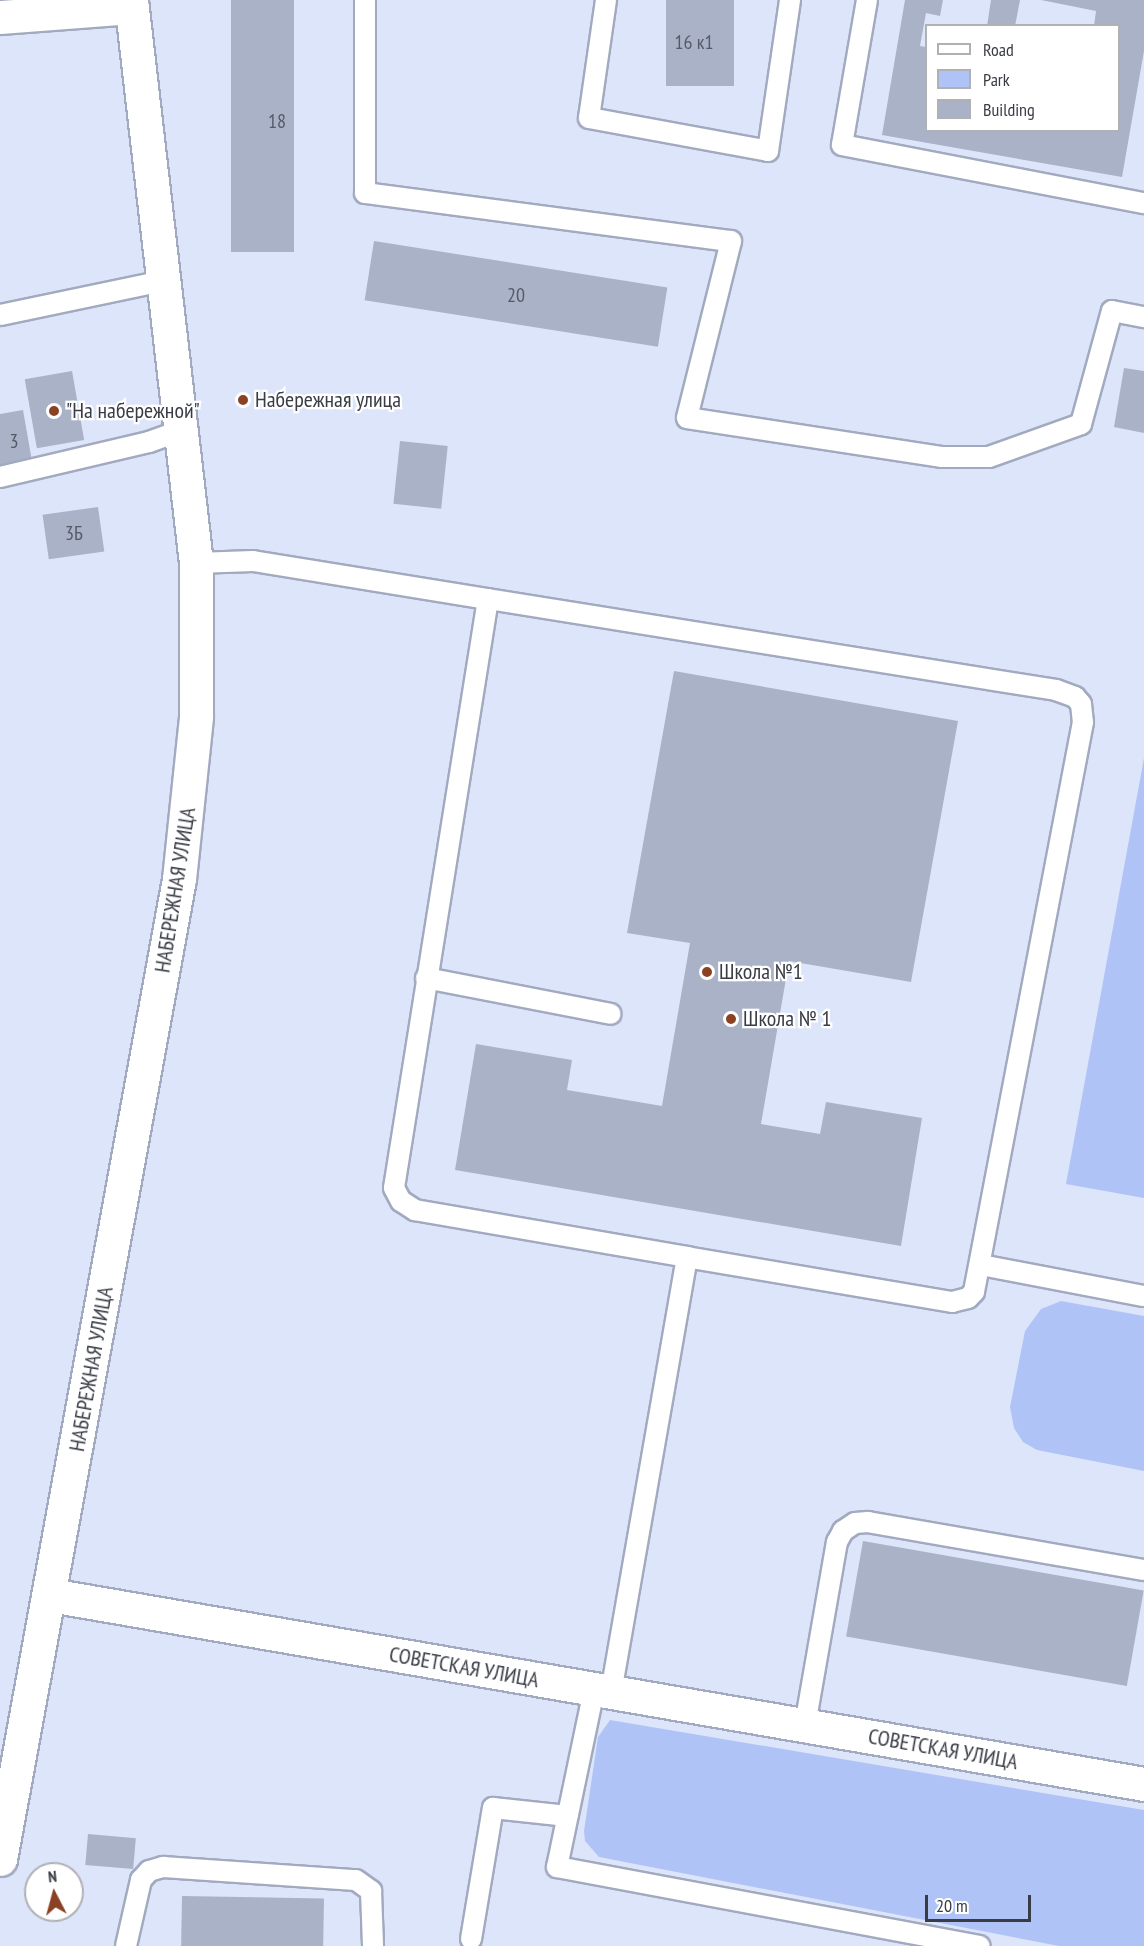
<!DOCTYPE html>
<meta charset="utf-8">
<style>
body{margin:0}
#map{position:relative;width:1144px;height:1946px;overflow:hidden;background:#dde5fb;font-family:"PT Sans Narrow",sans-serif}
div>[style]{position:absolute}
[style*='--x']{left:calc(var(--x)*1px);top:calc(var(--y)*1px);width:calc(var(--w)*1px);rotate:calc(var(--a)*1deg)}
.green>*{inset:0;background:#afc3f7}
.building>*{inset:0;background:#a9b2c7;transform-origin:0 0}
.roads{filter:drop-shadow(2px 0 #a2aabf) drop-shadow(-2px 0 #a2aabf) drop-shadow(0 2px #a2aabf) drop-shadow(0 -2px #a2aabf)}
.lane>*{height:20px;margin:-10px;padding:0 10px;transform-origin:10px;border-radius:10px;background:#fff}
.street>*{height:33px;margin:-16.5px;padding:0 16.5px;transform-origin:16.5px;border-radius:16.5px;background:#fff}
.secondary>*{height:33px;margin:-16.5px;padding:0 16.5px;transform-origin:16.5px;border-radius:16.5px;background:#fff}
.dots>*{width:16px;height:16px;translate:-50% -50%;box-sizing:border-box;border:3px solid #fff;border-radius:50%}
span{translate:-50% -50%;white-space:nowrap;text-align:center;line-height:1.15;-webkit-text-stroke:4.5px #fff;paint-order:stroke}
.number-label{font-size:20px;color:#555a66}
.number-label span{-webkit-text-stroke-width:0}
.poi-label{font-size:22px;color:#393c45}
.left{translate:0 -50%;text-align:left}
.street-label{font-size:22px;color:#393c45}
.legend{position:absolute;left:925px;top:24px;width:195px;height:108px;box-sizing:border-box;background:#fff;border:2px solid #b0b1b5;margin:0;padding:8px 10px;list-style:none;font-size:18px;color:#393c45}
.legend li{display:flex;align-items:center;gap:12px;height:30px}
.legend b{width:30px;border:2px solid #b0b1b5}
.north{position:absolute;left:24px;top:1862px;width:60px;height:60px;box-sizing:border-box;background:#fff;border:2px solid #b0b1b5;border-radius:50%;rotate:354deg;font-size:16px;font-weight:700;line-height:24px;text-align:center;color:#393c45}
.north::after{content:'';display:block;margin:auto;width:21px;height:27px;background:#8b4224;clip-path:polygon(50% 0,100% 100%,50% 72%,0 100%)}
.scale{position:absolute;left:925px;top:1895px;width:106px;height:27px;box-sizing:border-box;border:3px solid #393c45;border-top:0;padding-left:8px;font-size:18px;line-height:21px;white-space:nowrap;color:#393c45;-webkit-text-stroke:4px #fff;paint-order:stroke}
</style>
<div id="map">
<div class="green">
<div style="clip-path:polygon(1144px 758px,1144px 1198px,1066px 1184px)"></div>
<div style="clip-path:polygon(1061px 1301px,1144px 1316px,1144px 1471px,1037px 1450px,1023px 1442px,1014px 1428px,1010px 1407px,1025px 1331px,1041px 1309px)"></div>
<div style="clip-path:polygon(610px 1720px,1144px 1810px,1144px 1946px,1059px 1946px,599px 1857px,585px 1841px,584px 1831px,598px 1737px)"></div>
</div>
<div class="building">
<div style="left:231px;top:0;width:63px;height:252px"></div>
<div style="left:666px;top:0;width:68px;height:86px"></div>
<div style="clip-path:polygon(905px 0,943px 0,940px 16px,926px 13px,920px 46px,926px 47px,926px 130px,1118px 130px,1118px 26px,1094px 26px,1096px 11px,1041px 0,1144px 0,1144px 51px,1122px 177px,882px 135px)"></div>
<div style="clip-path:polygon(991px 0,1020px 0,1015px 26px,987px 26px)"></div>
<div style="left:374px;top:241px;width:297px;height:60px;rotate:9deg"></div>
<div style="clip-path:polygon(1124px 368px,1144px 371px,1144px 433px,1114px 427px)"></div>
<div style="left:72px;top:371px;width:70px;height:48px;rotate:80deg"></div>
<div style="clip-path:polygon(23px 410px,33px 467px,0 473px,0 414px)"></div>
<div style="left:400px;top:441px;width:48px;height:63px;rotate:6deg"></div>
<div style="left:98px;top:507px;width:45px;height:56px;rotate:82deg"></div>
<div style="clip-path:polygon(674px 671px,958px 721px,911px 982px,789px 961px,761px 1124px,820px 1134px,826px 1102px,922px 1118px,901px 1246px,455px 1170px,476px 1044px,572px 1060px,567px 1090px,662px 1106px,690px 943px,627px 933px)"></div>
<div style="left:863px;top:1541px;width:285px;height:97px;rotate:10deg"></div>
<div style="left:88px;top:1834px;width:48px;height:31px;rotate:5deg"></div>
<div style="left:182px;top:1896px;width:142px;height:50px;rotate:1deg"></div>
</div>
<div class="roads">
<div class="lane">
<div style="--x:365;--y:0;--w:193;--a:90"></div>
<div style="--x:365;--y:193;--w:369;--a:7.5"></div>
<div style="--x:731;--y:241;--w:182;--a:104"></div>
<div style="--x:687;--y:418;--w:257;--a:8.7"></div>
<div style="--x:941;--y:457;--w:48;--a:0"></div>
<div style="--x:989;--y:457;--w:98;--a:-19.7"></div>
<div style="--x:1081;--y:424;--w:117;--a:-74.7"></div>
<div style="--x:1112;--y:311;--w:33;--a:11"></div>
<div style="--x:606;--y:0;--w:119;--a:98.2"></div>
<div style="--x:589;--y:118;--w:182;--a:10.4"></div>
<div style="--x:768;--y:151;--w:153;--a:-81.7"></div>
<div style="--x:867;--y:0;--w:147;--a:99.8"></div>
<div style="--x:842;--y:145;--w:308;--a:10.9"></div>
<div style="--x:0;--y:315;--w:171;--a:-11.8"></div>
<div style="--x:0;--y:477;--w:153;--a:-13.2"></div>
<div style="--x:149;--y:442;--w:35;--a:-20"></div>
<div style="--x:196;--y:563;--w:57;--a:-2"></div>
<div style="--x:253;--y:561;--w:238;--a:9.2"></div>
<div style="--x:488;--y:599;--w:596;--a:99.07"></div>
<div style="--x:394;--y:1188;--w:15;--a:62"></div>
<div style="--x:401;--y:1201;--w:17;--a:33"></div>
<div style="--x:415;--y:1210;--w:276;--a:9.8"></div>
<div style="--x:687;--y:1257;--w:442;--a:99.9"></div>
<div style="--x:488;--y:599;--w:575;--a:9.1"></div>
<div style="--x:1056;--y:690;--w:20;--a:20"></div>
<div style="--x:1075;--y:697;--w:9;--a:49"></div>
<div style="--x:1081;--y:704;--w:18;--a:84"></div>
<div style="--x:1083;--y:722;--w:580;--a:100.83"></div>
<div style="--x:974;--y:1292;--w:8;--a:135"></div>
<div style="--x:968;--y:1298;--w:16;--a:166"></div>
<div style="--x:952;--y:1302;--w:269;--a:-170.4"></div>
<div style="--x:426;--y:978;--w:188;--a:11"></div>
<div style="--x:981;--y:1265;--w:166;--a:10.8"></div>
<div style="--x:594;--y:1690;--w:181;--a:101.8"></div>
<div style="--x:557;--y:1867;--w:430;--a:10.6"></div>
<div style="--x:805;--y:1725;--w:186;--a:-80.1"></div>
<div style="--x:837;--y:1542;--w:13;--a:-61"></div>
<div style="--x:843;--y:1531;--w:14;--a:-34"></div>
<div style="--x:855;--y:1523;--w:13;--a:-4"></div>
<div style="--x:868;--y:1522;--w:280;--a:9.9"></div>
<div style="--x:471;--y:1939;--w:133;--a:-80.5"></div>
<div style="--x:493;--y:1808;--w:75;--a:6.1"></div>
<div style="--x:126;--y:1946;--w:68;--a:-77.2"></div>
<div style="--x:141;--y:1880;--w:12;--a:-48"></div>
<div style="--x:149;--y:1871;--w:15;--a:-16"></div>
<div style="--x:163;--y:1867;--w:193;--a:3.9"></div>
<div style="--x:356;--y:1880;--w:19;--a:36"></div>
<div style="--x:371;--y:1891;--w:55;--a:87.9"></div>
</div>
<div class="street">
<div style="--x:0;--y:17;--w:132;--a:-4.3"></div>
</div>
<div class="secondary">
<div style="--x:50;--y:1595;--w:1110;--a:9.8"></div>
<div style="--x:0;--y:1859;--w:996;--a:-79.65"></div>
<div style="--x:179;--y:879;--w:164;--a:-84"></div>
<div style="--x:196;--y:716;--w:153;--a:-90"></div>
<div style="--x:196;--y:563;--w:567;--a:-96.59"></div>
</div>
</div>
<div class="dots">
<div style="left:243px;top:400px;background:#8b4224"></div>
<div style="left:54px;top:411px;background:#8b4224"></div>
<div style="left:707px;top:972px;background:#8b4224"></div>
<div style="left:731px;top:1019px;background:#8b4224"></div>
</div>
<div class="number-label">
<span style="left:694px;top:42px">16 к1</span>
<span style="left:277px;top:121px">18</span>
<span style="left:516px;top:295px">20</span>
<span style="left:14px;top:441px">3</span>
<span style="left:74px;top:533px">3Б</span>
</div>
<div class="poi-label">
<span class="left" style="left:255px;top:400px">Набережная улица</span>
<span class="left" style="left:66px;top:411px">"На набережной"</span>
<span class="left" style="left:719px;top:972px">Школа №1</span>
<span class="left" style="left:743px;top:1019px">Школа № 1</span>
</div>
<div class="street-label">
<span style="left:175px;top:890px;rotate:-81deg">НАБЕРЕЖНАЯ УЛИЦА</span>
<span style="left:91px;top:1369px;rotate:-80deg">НАБЕРЕЖНАЯ УЛИЦА</span>
<span style="left:464px;top:1667px;rotate:10deg">СОВЕТСКАЯ УЛИЦА</span>
<span style="left:943px;top:1749px;rotate:10deg">СОВЕТСКАЯ УЛИЦА</span>
</div>
<ul class="legend">
<li><b style="height:8px;background:#fff"></b>Road</li>
<li><b style="height:16px;background:#afc3f7"></b>Park</li>
<li><b style="height:16px;background:#a9b2c7"></b>Building</li>
</ul>
<div class="north">N</div>
<div class="scale">20 m</div>
</div>
